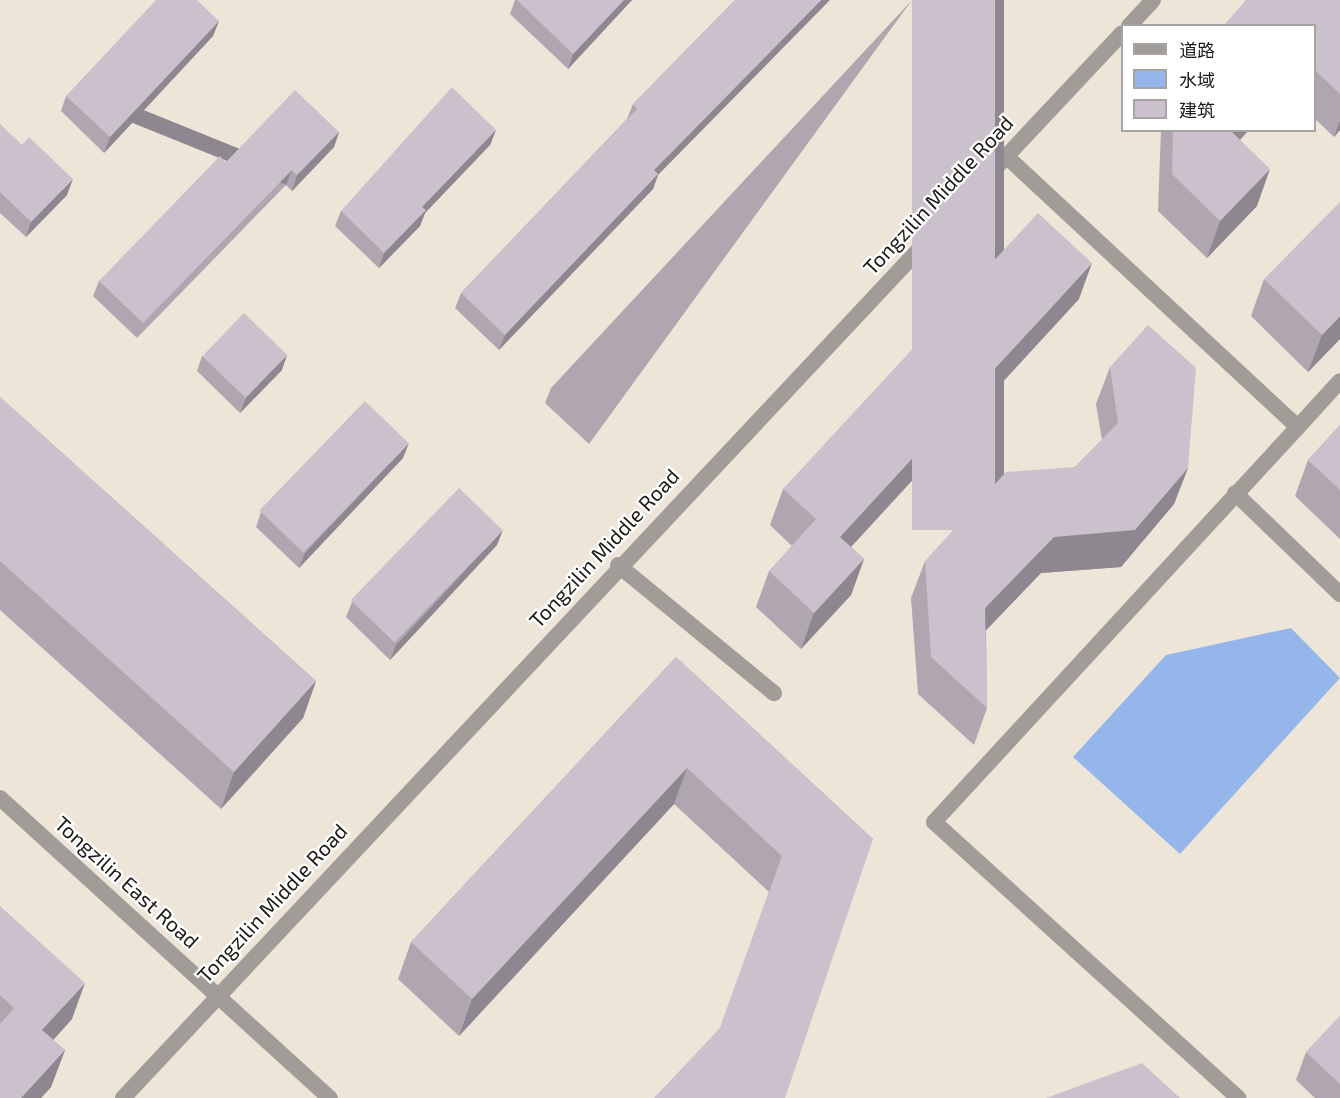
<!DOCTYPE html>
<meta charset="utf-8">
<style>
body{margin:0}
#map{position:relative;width:1340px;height:1098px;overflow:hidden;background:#ede6d8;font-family:"Exo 2","Noto Sans SC",sans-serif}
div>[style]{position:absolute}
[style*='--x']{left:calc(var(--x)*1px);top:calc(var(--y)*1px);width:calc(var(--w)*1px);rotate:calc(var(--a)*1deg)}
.water>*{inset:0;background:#94b6eb}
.minor>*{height:16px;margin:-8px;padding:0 8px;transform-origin:8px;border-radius:8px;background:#a29c98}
.wall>*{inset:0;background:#afa6b0}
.shaded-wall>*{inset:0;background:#8e8790;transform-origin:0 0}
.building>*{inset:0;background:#cbc1cd;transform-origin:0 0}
span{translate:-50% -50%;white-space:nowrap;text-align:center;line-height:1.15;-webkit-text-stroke:4.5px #fff;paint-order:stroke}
.street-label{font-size:21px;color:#1d1b16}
.legend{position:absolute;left:1121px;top:24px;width:195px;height:108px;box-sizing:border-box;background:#fff;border:2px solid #a5a4a2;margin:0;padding:8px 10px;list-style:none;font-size:18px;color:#1d1b16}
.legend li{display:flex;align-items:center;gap:12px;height:30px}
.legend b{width:30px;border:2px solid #a5a4a2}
</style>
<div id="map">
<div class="water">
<div style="clip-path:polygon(1291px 628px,1340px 678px,1180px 854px,1073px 757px,1166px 655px)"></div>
</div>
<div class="minor">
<div style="--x:1129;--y:26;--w:35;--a:-47"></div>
<div style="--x:1006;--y:156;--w:398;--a:42.9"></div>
<div style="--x:1298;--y:427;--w:537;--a:132.66"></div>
<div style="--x:934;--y:822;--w:411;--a:42.2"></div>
<div style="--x:1298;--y:427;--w:62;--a:-47.6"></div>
<div style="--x:1235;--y:493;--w:146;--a:43.9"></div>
<div style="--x:618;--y:565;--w:202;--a:39.4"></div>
<div style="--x:0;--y:798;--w:446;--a:42.3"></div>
<div style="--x:123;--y:1098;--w:1460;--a:-46.83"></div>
</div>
<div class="wall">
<div style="clip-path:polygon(515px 0,632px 0,568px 69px,510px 14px)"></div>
<div style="clip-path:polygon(735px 0,658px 175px,653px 189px,499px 350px,455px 308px,461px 293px,627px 119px,633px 104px)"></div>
<div style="clip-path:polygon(912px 0,589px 444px,545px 403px,551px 388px)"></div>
<div style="clip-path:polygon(1340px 0,1340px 130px,1334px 137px,1314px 118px,1314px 26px)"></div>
<div style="clip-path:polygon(219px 21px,213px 36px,104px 153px,61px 111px,66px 96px)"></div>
<div style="clip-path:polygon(0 124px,67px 195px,26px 237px,0 213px)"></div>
<div style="clip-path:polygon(496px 130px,490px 145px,425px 213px,420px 226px,379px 268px,335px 226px,341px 211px)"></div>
<div style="clip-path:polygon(1161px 130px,1249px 130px,1240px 140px,1257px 206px,1207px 258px,1158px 211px)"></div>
<div style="clip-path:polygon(339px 132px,334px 147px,292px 191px,286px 185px,137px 338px,93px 296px,99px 281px,226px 162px)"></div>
<div style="clip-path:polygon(1264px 279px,1340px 339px,1308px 372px,1251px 316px)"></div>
<div style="clip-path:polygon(1079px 299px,851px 547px,864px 559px,851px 595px,801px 649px,756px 607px,769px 571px,792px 546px,770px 525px,783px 489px)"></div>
<div style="clip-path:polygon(202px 356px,282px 370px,240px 413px,197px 371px)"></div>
<div style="clip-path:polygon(1110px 367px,1188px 468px,1174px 504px,1121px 567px,1041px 573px,986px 630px,987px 708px,974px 745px,918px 694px,911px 598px,925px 561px,1075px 467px,1102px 440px,1096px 404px)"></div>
<div style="clip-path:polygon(0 397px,316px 681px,303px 718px,221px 809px,0 610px)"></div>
<div style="clip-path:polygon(1340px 425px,1340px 539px,1295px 496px,1308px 460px)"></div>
<div style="clip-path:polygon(403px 458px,299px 568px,256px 527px,261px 512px)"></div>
<div style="clip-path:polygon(497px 545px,390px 660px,346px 617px,352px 602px)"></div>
<div style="clip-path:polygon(676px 657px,873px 839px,720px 1028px,769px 892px,674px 804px,459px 1036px,398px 979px,411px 942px)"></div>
<div style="clip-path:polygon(0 906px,72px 1019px,53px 1040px,65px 1050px,51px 1087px,41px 1098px,0 1098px)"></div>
<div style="clip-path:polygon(1340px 1016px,1340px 1098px,1315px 1098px,1296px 1080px,1306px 1052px)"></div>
</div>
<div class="shaded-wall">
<div style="clip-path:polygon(624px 0,632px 0,568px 69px,573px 54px)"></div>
<div style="clip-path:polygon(821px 0,830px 0,658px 175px,653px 189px,499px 350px,505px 335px,654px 170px)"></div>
<div style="left:995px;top:0;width:9px;height:587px"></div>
<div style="clip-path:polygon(219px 21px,213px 36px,104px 153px,110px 137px)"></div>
<div style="clip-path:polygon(1340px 120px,1340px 130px,1334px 137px)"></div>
<div style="clip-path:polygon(496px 130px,490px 145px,425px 213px,420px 226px,379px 268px,384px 253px,422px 207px)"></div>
<div style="clip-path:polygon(1228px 130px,1249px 130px,1215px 166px)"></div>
<div style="clip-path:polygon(339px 132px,334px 147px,292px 191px,297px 175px)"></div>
<div style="clip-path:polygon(1270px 169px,1257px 206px,1207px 258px,1220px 221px)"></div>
<div style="left:292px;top:170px;width:16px;height:214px;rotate:112deg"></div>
<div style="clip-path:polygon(73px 179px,67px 195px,26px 237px,31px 222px)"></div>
<div style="clip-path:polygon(1092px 263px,1079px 299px,827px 573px,840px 537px)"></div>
<div style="clip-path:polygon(1340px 316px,1340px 339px,1308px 372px,1322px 335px)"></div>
<div style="clip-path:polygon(287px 355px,282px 370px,240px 413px,246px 398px)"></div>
<div style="clip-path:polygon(409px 443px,403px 458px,299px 568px,305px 553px)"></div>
<div style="clip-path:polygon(1188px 468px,1174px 504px,1121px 567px,1041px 573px,972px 645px,985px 608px,1054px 537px)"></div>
<div style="clip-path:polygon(503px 530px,497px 545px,390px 660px,396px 645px)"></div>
<div style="clip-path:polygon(864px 559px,851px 595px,801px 649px,814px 613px)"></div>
<div style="clip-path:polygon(316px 681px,303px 718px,221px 809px,234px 772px)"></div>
<div style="clip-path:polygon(687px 768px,674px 804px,459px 1036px,472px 999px)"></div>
<div style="clip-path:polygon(85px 983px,72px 1019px,29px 1067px,42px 1030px)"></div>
<div style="clip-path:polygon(65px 1050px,51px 1087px,41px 1098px,21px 1098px)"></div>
</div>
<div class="building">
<div style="clip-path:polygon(156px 0,197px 0,219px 21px,110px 137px,66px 96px)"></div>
<div style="clip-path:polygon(517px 0,624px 0,573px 54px)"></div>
<div style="clip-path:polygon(735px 0,821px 0,654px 170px,658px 174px,505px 335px,461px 293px,637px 109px,633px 104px)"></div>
<div style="left:912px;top:0;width:83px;height:530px"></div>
<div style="clip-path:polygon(1246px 0,1340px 0,1340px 94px,1314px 69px,1314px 26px,1223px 26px)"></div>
<div style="clip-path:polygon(452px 87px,496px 130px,422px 207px,426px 210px,384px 253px,341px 211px)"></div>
<div style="clip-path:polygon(295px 90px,339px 132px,297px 175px,292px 170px,143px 323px,99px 281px,220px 156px,226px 162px)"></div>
<div style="clip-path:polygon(0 124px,22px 145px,29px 137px,73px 179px,31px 222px,0 192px)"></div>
<div style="clip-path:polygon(1173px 130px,1230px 130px,1270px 169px,1220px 221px,1172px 174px)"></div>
<div style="clip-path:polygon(1340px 202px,1340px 316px,1322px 335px,1264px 279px)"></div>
<div style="clip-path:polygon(1038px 213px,1092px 263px,840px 537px,864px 559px,814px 613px,769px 571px,816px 519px,783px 489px)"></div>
<div style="left:244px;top:313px;width:60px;height:60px;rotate:44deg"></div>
<div style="clip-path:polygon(1148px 325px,1196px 368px,1188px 468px,1135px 530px,1054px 537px,985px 608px,987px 708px,931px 657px,925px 561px,1006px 472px,1075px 467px,1118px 423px,1110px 367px)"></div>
<div style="clip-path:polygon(0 397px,316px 681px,234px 772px,0 561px)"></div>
<div style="left:365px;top:401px;width:61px;height:152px;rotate:44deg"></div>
<div style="clip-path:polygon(1340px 425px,1340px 490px,1308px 460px)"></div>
<div style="left:459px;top:488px;width:61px;height:156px;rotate:44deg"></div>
<div style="clip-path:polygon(676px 657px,873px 839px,785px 1098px,654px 1098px,720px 1028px,782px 856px,687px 768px,472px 999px,411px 942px)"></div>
<div style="clip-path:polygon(0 906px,85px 983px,42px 1030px,65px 1050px,21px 1098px,0 1098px,0 1024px,14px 1008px,0 995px)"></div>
<div style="clip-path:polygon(1340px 1016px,1340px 1084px,1306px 1052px)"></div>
<div style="clip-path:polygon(1142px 1063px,1180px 1098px,1046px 1098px)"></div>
</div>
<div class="street-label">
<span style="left:938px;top:195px;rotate:-47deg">Tongzilin Middle Road</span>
<span style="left:604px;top:548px;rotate:-47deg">Tongzilin Middle Road</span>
<span style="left:127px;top:882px;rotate:42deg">Tongzilin East Road</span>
<span style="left:272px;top:903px;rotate:-47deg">Tongzilin Middle Road</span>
</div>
<ul class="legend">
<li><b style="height:8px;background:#a29c98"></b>道路</li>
<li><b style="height:16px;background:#94b6eb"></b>水域</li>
<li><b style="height:16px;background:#cbc1cd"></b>建筑</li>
</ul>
</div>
